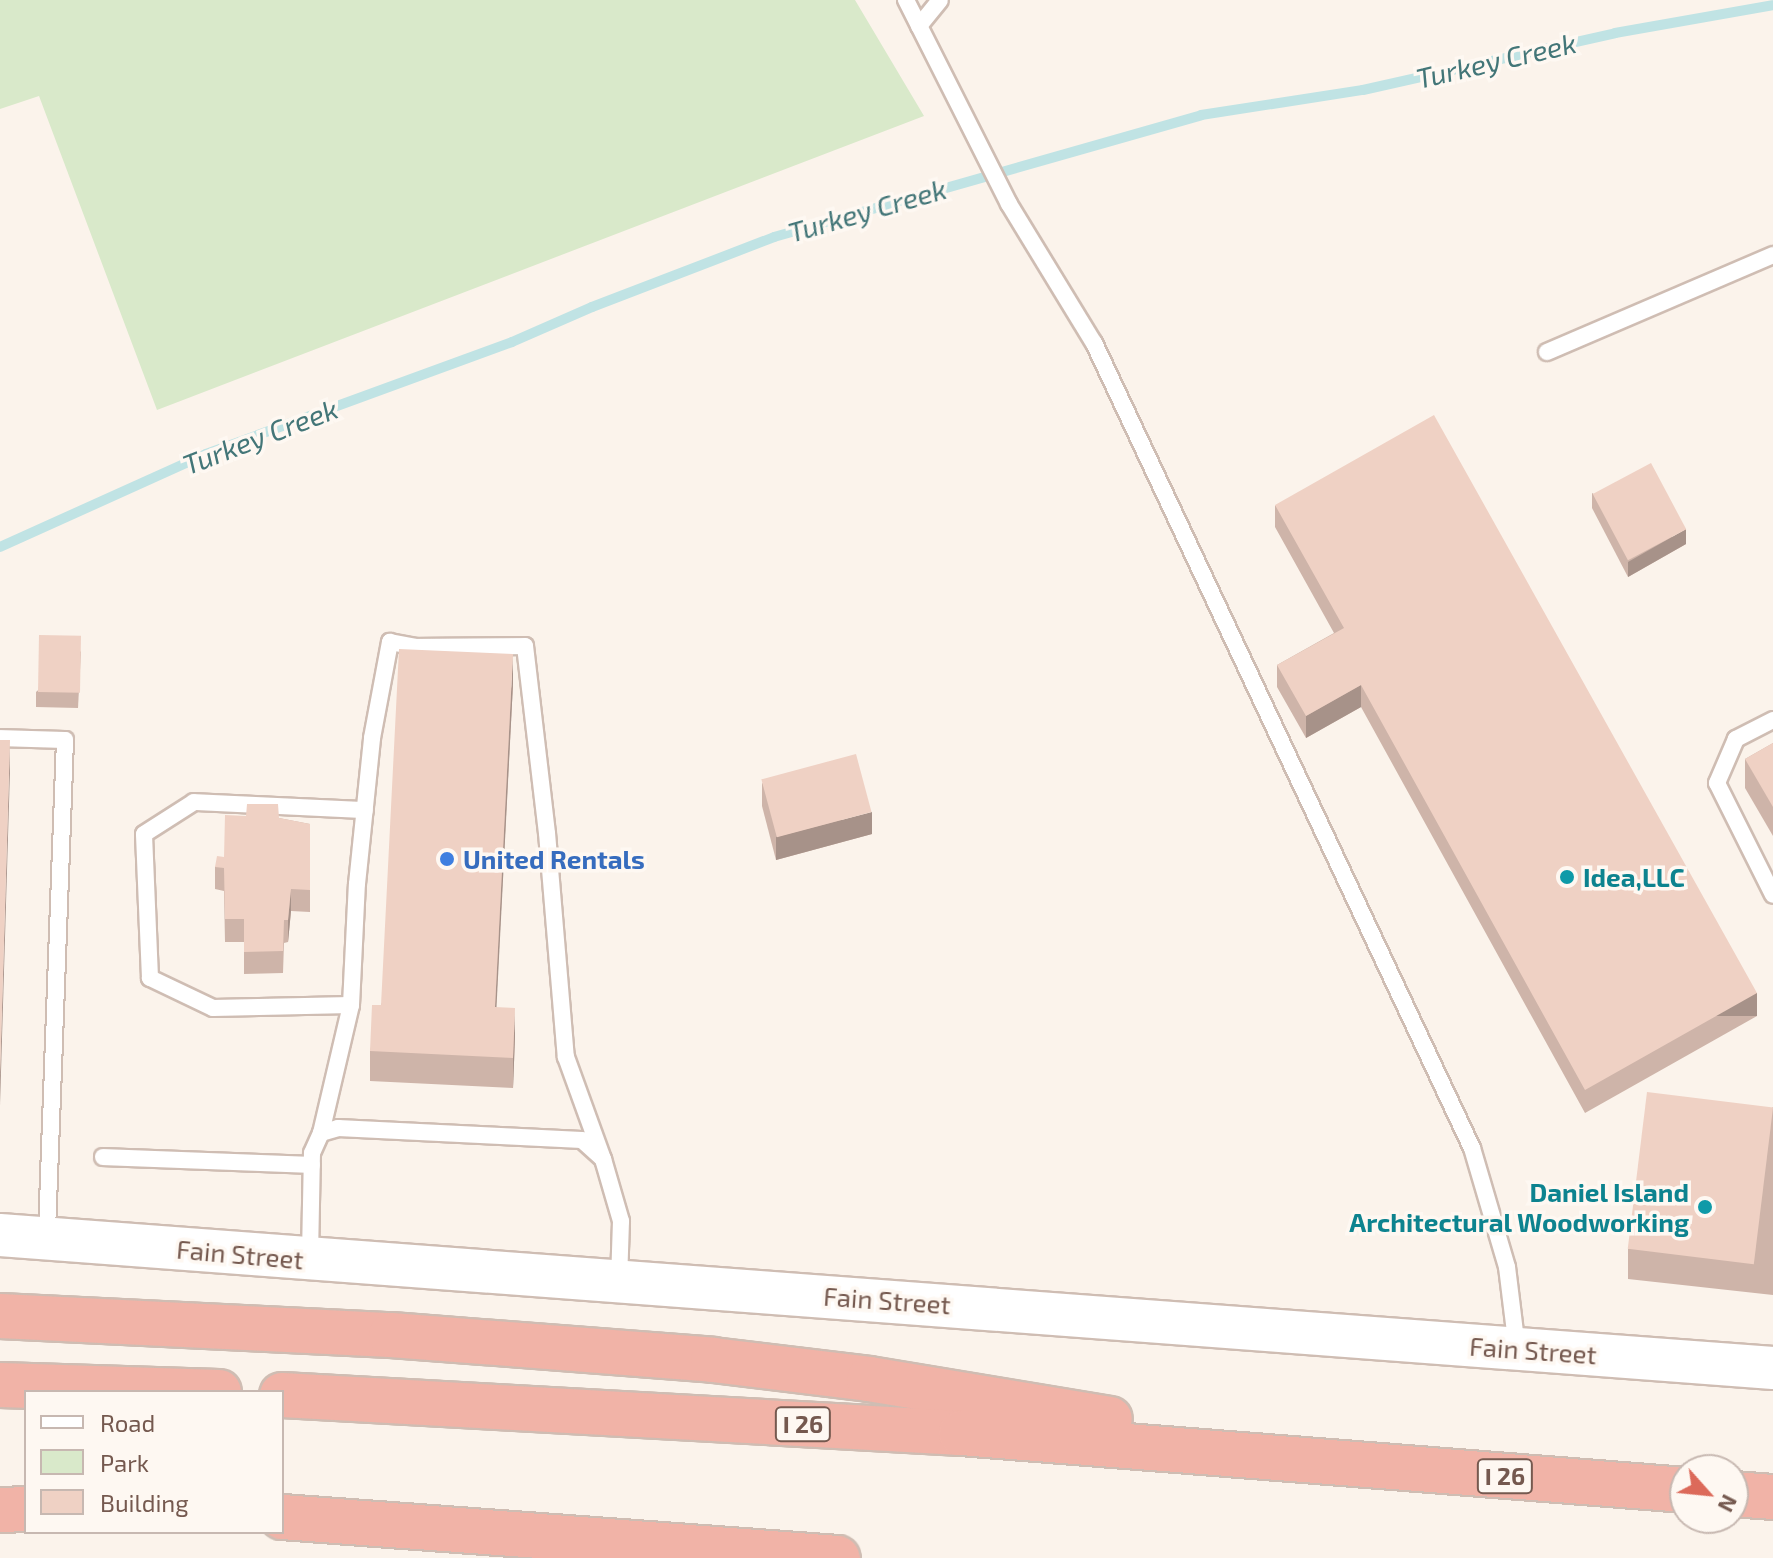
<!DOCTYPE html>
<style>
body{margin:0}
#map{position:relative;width:1773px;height:1558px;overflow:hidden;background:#fbf3eb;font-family:"Exo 2",sans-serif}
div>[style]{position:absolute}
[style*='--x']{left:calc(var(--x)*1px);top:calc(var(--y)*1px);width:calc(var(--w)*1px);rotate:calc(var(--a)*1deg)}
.green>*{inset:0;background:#d9e9ca}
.stream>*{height:10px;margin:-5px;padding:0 5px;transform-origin:5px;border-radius:5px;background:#c0e3e4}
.roads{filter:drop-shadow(2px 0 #cfbdb3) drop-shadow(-2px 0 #cfbdb3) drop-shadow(0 2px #cfbdb3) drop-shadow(0 -2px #cfbdb3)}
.service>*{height:16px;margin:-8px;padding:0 8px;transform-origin:8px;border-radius:8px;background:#fff}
.tertiary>*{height:42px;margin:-21px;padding:0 21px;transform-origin:21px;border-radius:21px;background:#fff}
.motorway>*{height:44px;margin:-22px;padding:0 22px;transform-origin:22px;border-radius:22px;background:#f1b3a7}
.wall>*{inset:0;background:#ceb4a9}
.shaded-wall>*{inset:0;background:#a79289;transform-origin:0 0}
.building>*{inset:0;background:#efd1c4;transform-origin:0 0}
.dots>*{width:22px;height:22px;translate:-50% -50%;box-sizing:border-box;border:4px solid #fef8f2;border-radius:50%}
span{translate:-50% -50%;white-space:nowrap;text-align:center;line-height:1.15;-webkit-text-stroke:7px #fef8f2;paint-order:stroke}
.shield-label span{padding:2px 6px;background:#fef8f2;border:2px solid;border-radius:6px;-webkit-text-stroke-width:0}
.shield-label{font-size:24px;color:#75594f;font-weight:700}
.shop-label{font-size:26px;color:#366cbe;font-weight:700}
.left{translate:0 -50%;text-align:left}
.culture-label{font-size:26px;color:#0d838f;font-weight:700}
.right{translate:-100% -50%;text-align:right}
.street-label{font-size:26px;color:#75594f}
.water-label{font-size:28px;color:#437678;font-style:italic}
.legend{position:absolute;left:24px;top:1390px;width:260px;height:144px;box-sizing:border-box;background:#fef8f2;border:2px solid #c7b8b1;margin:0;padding:10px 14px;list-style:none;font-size:24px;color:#75594f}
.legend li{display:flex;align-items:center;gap:16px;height:40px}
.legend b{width:40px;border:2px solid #c7b8b1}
.north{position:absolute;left:1669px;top:1454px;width:80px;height:80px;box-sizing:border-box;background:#fef8f2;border:2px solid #c7b8b1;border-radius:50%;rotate:117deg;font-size:22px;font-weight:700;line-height:32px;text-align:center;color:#75594f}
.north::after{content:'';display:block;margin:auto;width:28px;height:36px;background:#dc6a5a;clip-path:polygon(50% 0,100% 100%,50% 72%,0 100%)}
</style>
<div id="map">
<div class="green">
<div style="clip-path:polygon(0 0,855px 0,924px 116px,157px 410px,39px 96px,0 109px)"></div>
</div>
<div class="stream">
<div style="--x:0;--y:547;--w:226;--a:-24.3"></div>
<div style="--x:206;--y:454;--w:326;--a:-20.1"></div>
<div style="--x:512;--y:342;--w:87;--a:-23.6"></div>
<div style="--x:592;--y:307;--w:195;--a:-21"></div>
<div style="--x:774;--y:237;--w:444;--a:-15.9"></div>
<div style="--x:1201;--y:115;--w:164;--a:-8.8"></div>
<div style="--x:1363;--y:90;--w:258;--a:-12.7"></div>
<div style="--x:1615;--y:33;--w:160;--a:-10"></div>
</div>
<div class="roads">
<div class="service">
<div style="--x:906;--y:0;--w:229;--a:63.2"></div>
<div style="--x:1009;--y:204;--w:163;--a:58.6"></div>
<div style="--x:1094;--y:343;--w:889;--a:64.85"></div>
<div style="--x:1472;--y:1148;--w:124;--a:73.6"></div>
<div style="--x:1507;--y:1267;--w:82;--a:83"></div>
<div style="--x:919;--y:26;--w:33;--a:-51"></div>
<div style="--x:1547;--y:352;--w:246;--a:-23.2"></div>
<div style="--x:1773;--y:720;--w:42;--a:152.8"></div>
<div style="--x:1736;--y:739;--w:48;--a:113.4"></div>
<div style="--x:1717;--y:783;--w:125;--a:63.4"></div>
<div style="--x:0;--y:738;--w:65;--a:1.8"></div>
<div style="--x:65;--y:740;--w:497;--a:92.1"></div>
<div style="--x:351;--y:1005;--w:138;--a:178.8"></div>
<div style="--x:213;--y:1008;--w:70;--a:-154.5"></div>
<div style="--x:150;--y:978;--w:144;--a:-92.4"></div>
<div style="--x:144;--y:834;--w:59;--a:-32.6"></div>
<div style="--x:194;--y:802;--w:171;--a:2.7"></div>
<div style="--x:321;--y:1133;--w:131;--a:-76.8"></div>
<div style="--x:351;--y:1005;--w:121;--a:-87.2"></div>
<div style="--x:357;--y:884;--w:147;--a:-84.1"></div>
<div style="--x:372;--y:738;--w:98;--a:-79.4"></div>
<div style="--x:390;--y:642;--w:26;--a:11"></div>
<div style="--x:416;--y:647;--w:109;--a:-0.5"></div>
<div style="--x:525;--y:646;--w:188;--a:83.3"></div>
<div style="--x:547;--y:833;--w:225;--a:85.2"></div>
<div style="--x:566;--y:1057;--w:109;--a:70.1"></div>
<div style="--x:103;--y:1157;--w:209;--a:2.2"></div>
<div style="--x:310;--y:1256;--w:103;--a:-88.9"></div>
<div style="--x:312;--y:1153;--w:22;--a:-66"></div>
<div style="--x:321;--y:1133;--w:18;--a:-16"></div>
<div style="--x:338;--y:1128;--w:244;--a:2.8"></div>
<div style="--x:582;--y:1140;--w:28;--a:42"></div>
<div style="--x:603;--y:1159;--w:65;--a:73.8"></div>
<div style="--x:621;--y:1221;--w:59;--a:91.9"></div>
</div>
<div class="tertiary">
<div style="--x:0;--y:1235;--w:1778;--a:4.29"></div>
</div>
<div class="motorway">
<div style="--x:0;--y:1316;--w:391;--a:2.8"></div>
<div style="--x:391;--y:1335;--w:323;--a:4.4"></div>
<div style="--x:713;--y:1360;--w:157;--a:6.9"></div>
<div style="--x:869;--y:1379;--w:244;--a:9.4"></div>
<div style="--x:0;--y:1385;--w:219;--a:1.8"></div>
<div style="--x:282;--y:1395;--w:680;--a:3.2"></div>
<div style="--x:961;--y:1433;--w:726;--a:4.5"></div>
<div style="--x:1733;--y:1494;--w:40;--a:4.3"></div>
<div style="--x:0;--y:1510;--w:26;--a:-2"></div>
<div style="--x:282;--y:1517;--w:557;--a:4.22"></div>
</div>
</div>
<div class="wall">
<div style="clip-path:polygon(1592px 493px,1686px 544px,1628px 577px,1592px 508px)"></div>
<div style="clip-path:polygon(1275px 505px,1757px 1016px,1585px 1113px,1361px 707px,1306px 738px,1277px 687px,1277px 665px,1334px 633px,1275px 527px)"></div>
<div style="clip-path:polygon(81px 651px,78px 708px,36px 707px,36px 692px)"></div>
<div style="clip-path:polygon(513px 684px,496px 1007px,515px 1037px,513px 1088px,370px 1081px,370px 1051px,381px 1005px)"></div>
<div style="clip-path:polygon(1773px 743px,1773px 836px,1745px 788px,1745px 759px)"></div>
<div style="clip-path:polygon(762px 783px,872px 834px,776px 860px,762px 806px)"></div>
<div style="clip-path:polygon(246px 816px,279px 818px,310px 824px,310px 912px,291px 911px,288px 942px,284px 943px,283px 973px,244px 974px,244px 942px,225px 942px,224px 891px,215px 889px,215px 867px,224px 857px)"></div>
<div style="clip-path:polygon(1773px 1107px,1773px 1295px,1628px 1279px,1628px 1249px)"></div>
</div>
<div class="shaded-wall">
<div style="clip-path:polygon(1686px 529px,1686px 544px,1628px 577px,1628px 562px)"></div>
<div style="clip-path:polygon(513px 654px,513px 684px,495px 1036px,495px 1007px)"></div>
<div style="clip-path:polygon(1361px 685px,1361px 707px,1306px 738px,1306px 716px)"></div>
<div style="clip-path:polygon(10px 740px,10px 770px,0 1105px,0 1075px)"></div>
<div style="clip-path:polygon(872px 812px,872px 834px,776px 860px,776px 837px)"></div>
<div style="clip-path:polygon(291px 889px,291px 911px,288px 942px,288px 920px)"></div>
<div style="left:1757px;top:993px;width:23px;height:197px;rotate:90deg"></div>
<div style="clip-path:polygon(515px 1008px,515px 1037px,513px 1088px,513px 1058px)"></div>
</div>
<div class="building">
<div style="clip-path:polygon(1434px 415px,1757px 993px,1585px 1090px,1361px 685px,1306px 716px,1277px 665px,1344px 628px,1275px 505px)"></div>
<div style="left:1651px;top:463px;width:75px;height:66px;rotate:62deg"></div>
<div style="left:39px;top:635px;width:42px;height:57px;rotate:1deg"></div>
<div style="clip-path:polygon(399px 649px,513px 654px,495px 1007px,515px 1008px,513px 1058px,370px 1051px,372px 1005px,381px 1005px)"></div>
<div style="clip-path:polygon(0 740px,10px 740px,0 1075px)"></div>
<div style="clip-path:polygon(1773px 743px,1773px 807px,1745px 759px)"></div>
<div style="left:856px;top:754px;width:60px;height:98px;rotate:75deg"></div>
<div style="clip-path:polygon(247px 804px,278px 804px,279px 818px,310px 824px,310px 890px,291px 889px,288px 920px,284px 920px,283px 951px,244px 952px,244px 919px,225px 919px,224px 868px,215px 867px,217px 856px,224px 857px,225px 815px,246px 816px)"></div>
<div style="left:1647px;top:1092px;width:127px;height:158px;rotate:7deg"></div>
</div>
<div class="dots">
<div style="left:447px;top:859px;background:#3f7fe0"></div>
<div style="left:1567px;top:877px;background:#0f9aa8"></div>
<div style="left:1705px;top:1207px;background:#0f9aa8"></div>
</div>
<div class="shield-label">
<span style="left:803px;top:1424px">I 26</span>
<span style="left:1505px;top:1476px">I 26</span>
</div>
<div class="shop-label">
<span class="left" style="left:463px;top:859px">United Rentals</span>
</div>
<div class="culture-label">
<span class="left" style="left:1583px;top:877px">Idea,LLC</span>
<span class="right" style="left:1689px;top:1207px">Daniel Island<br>Architectural Woodworking</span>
</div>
<div class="street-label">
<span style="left:240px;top:1254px;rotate:5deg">Fain Street</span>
<span style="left:887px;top:1300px;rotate:4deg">Fain Street</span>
<span style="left:1533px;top:1350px;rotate:4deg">Fain Street</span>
</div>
<div class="water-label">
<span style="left:1496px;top:60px;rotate:-13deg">Turkey Creek</span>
<span style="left:867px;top:210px;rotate:-16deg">Turkey Creek</span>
<span style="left:260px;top:436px;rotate:-21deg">Turkey Creek</span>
</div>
<ul class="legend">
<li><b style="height:10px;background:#fff"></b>Road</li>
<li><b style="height:22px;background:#d9e9ca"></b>Park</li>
<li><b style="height:22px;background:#efd1c4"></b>Building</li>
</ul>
<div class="north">N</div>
</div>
